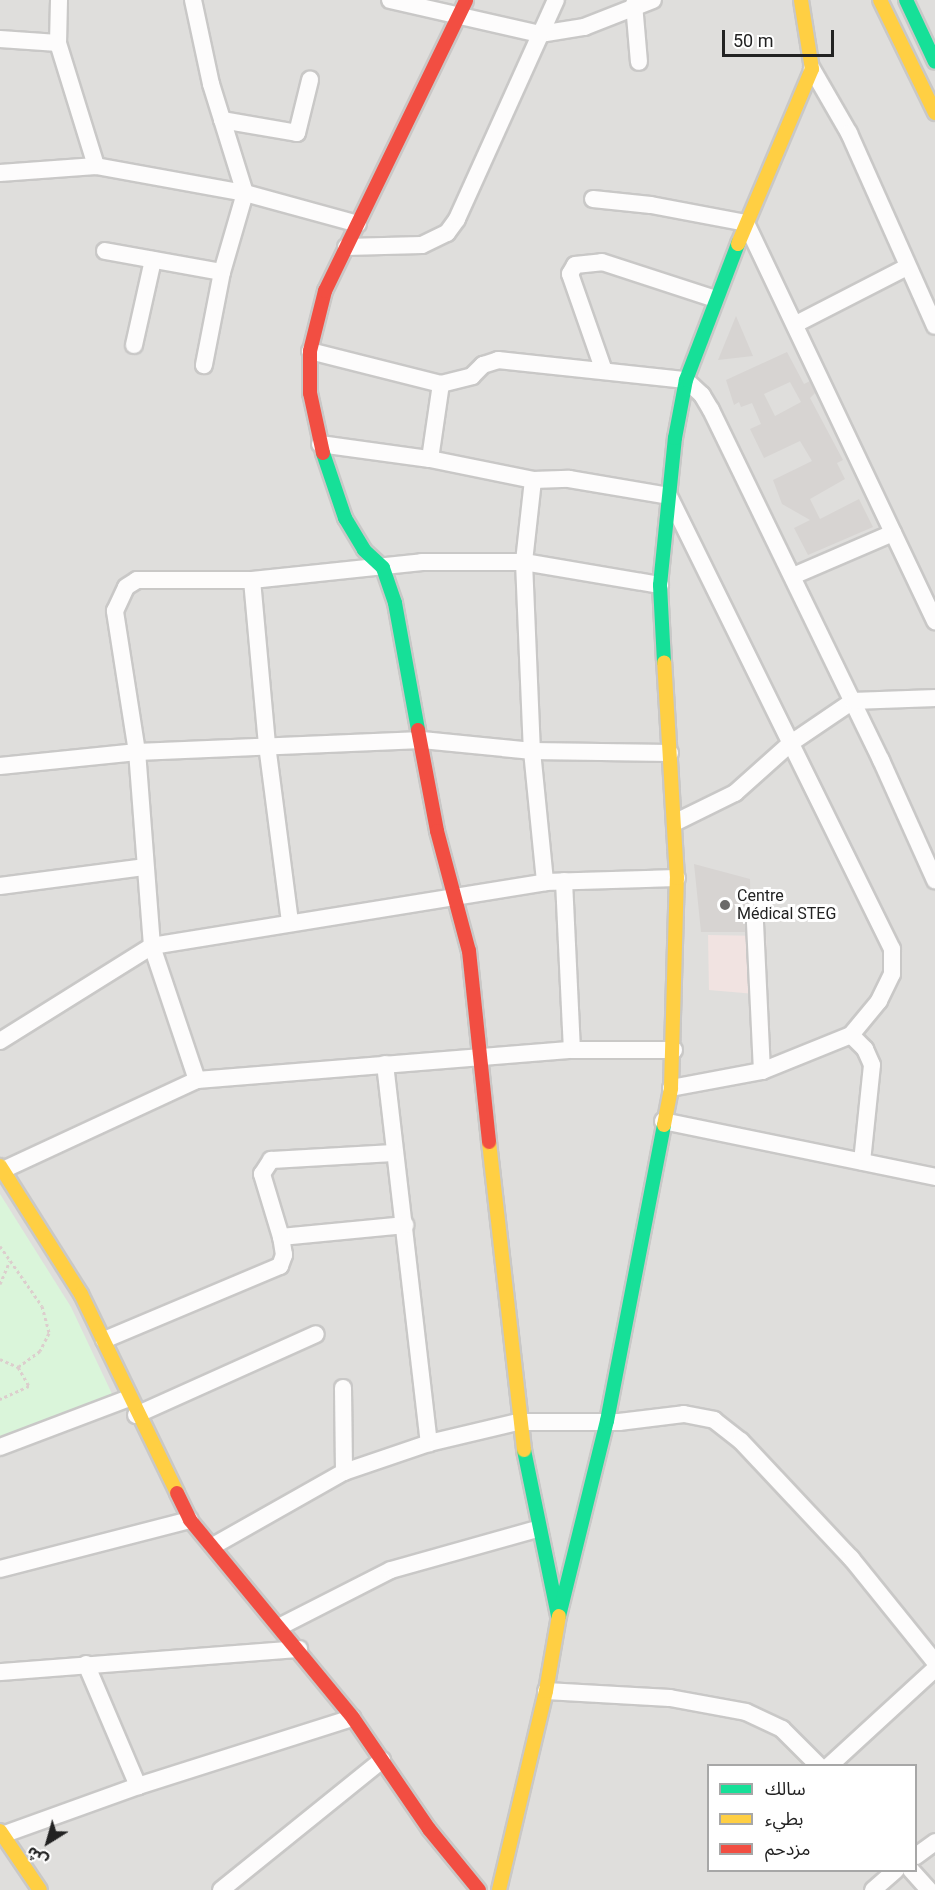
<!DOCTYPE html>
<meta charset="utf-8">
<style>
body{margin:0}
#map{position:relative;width:935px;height:1890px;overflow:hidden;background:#f0eeeb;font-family:Roboto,"Noto Sans Arabic",sans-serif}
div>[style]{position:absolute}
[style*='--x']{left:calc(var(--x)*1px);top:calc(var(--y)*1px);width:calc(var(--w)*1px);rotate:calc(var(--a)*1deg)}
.residential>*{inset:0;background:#dfdedc}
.commercial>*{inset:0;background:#f1e3e1}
.park>*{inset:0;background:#daf5da}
.building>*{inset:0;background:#d7d4d2}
.path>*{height:3px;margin-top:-1.5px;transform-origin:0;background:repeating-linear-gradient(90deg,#dccecd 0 3px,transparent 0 6px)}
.roads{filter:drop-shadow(2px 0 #c9c8c7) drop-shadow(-2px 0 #c9c8c7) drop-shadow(0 2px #c9c8c7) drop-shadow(0 -2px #c9c8c7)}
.street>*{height:16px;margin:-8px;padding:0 8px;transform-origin:8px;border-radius:8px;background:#fdfcfc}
.fast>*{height:14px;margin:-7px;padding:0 7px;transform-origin:7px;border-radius:7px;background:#16e098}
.slow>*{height:14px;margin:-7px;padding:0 7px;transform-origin:7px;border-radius:7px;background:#ffcf43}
.jam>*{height:14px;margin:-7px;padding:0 7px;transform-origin:7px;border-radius:7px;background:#f24e42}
.dots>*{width:16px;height:16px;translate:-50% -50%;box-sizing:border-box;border:3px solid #fff;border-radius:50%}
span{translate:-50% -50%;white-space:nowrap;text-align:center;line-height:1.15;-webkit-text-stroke:6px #fff;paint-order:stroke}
.poi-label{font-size:16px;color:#222}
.left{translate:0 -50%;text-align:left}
.legend{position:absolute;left:707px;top:1764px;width:210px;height:108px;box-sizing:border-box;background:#fff;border:2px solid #a7a7a7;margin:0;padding:8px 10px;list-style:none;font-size:18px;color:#222}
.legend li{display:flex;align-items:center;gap:12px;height:30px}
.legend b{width:30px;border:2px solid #a7a7a7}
.north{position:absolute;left:18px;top:1812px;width:60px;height:60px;-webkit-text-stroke:4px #fff;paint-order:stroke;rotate:217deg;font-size:16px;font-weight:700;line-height:24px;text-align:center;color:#222}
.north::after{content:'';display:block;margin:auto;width:21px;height:27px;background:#222;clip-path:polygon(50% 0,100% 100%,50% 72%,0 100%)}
.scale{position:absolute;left:722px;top:30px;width:112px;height:27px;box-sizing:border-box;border:3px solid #222;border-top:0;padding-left:8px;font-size:18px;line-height:21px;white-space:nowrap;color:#222;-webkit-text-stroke:4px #fff;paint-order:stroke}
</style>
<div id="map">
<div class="residential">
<div style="clip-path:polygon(evenodd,0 0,935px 0,935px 1890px,0 1890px,0 0,708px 1766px,916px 1766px,916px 1870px,708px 1870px,708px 1766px)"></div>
</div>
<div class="commercial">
<div style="clip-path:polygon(708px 935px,766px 936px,768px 995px,709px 990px)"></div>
</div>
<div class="park">
<div style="clip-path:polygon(0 1194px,71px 1307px,113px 1396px,0 1440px)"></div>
</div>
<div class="building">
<div style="clip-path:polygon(736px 316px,753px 356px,718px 360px)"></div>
<div style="clip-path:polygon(evenodd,787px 352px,804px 384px,810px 381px,815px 393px,810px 398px,843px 460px,837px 463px,845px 479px,810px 499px,820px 519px,859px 499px,873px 527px,808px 555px,794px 528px,810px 520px,782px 504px,773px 480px,812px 461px,800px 441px,764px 458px,750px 429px,761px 424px,752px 403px,741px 407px,739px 402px,734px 405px,726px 380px,787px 352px,790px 382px,801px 402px,775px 416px,764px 394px,790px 382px)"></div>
<div style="clip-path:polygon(694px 864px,750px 879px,751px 913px,745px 919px,745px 932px,701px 932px)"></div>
</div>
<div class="path">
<div style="--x:0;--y:1246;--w:73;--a:55"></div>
<div style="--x:42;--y:1306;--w:28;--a:75"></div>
<div style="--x:49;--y:1333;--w:20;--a:117"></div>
<div style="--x:40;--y:1351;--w:27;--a:144"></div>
<div style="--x:18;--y:1367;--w:22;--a:60"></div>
<div style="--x:29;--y:1386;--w:32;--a:156"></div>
<div style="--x:0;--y:1284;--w:25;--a:-67"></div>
<div style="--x:0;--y:1359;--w:20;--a:24"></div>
</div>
<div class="roads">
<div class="street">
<div style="--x:59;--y:0;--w:43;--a:91.3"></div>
<div style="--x:58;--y:43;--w:129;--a:72.8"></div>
<div style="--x:193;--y:0;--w:86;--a:77.9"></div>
<div style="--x:211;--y:84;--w:114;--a:72.7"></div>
<div style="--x:245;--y:193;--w:82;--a:106.2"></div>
<div style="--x:222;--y:272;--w:95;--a:101"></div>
<div style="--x:390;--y:0;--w:154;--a:12.8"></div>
<div style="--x:540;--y:34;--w:45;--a:-9"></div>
<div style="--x:584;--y:27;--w:74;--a:-21.4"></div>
<div style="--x:634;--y:4;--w:58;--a:85.1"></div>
<div style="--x:0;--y:39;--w:58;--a:3.9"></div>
<div style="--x:812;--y:69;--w:74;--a:60"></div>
<div style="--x:849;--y:133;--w:211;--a:66"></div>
<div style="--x:222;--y:120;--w:76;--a:9.8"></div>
<div style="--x:297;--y:133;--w:55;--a:-76.2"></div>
<div style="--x:0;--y:173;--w:96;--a:-4.2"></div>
<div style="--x:96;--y:166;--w:151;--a:10.3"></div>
<div style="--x:245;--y:193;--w:117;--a:15.3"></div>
<div style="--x:593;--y:199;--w:58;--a:5.9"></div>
<div style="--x:651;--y:205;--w:97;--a:10.7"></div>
<div style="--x:746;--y:223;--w:441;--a:64.6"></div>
<div style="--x:346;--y:247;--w:76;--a:-1.5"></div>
<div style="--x:422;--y:245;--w:28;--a:-26"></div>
<div style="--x:447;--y:233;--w:17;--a:-54"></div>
<div style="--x:457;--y:219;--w:240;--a:-65.7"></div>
<div style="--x:105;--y:251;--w:119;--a:10.2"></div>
<div style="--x:796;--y:324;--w:125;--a:-27.2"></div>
<div style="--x:134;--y:345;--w:87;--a:-77.4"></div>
<div style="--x:310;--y:351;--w:135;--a:14.1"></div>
<div style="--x:441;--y:384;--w:32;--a:-14"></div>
<div style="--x:472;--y:376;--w:16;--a:-45"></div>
<div style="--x:483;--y:365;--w:16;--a:-18"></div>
<div style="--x:498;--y:360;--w:189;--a:6.1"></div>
<div style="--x:686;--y:380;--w:22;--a:43"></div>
<div style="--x:702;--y:395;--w:17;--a:59"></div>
<div style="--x:711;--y:410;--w:389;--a:64.1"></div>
<div style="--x:881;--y:760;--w:132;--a:65.8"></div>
<div style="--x:604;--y:371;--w:103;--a:-109.3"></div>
<div style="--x:570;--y:274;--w:10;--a:-61"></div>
<div style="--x:575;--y:265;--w:27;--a:-6"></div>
<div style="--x:602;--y:262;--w:119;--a:18.1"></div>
<div style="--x:320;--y:444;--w:111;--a:7.8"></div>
<div style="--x:430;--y:459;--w:105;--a:11.5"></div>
<div style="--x:533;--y:480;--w:36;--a:-2"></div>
<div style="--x:569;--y:479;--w:101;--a:9.6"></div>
<div style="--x:669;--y:496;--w:505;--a:63.79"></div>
<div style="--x:892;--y:949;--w:25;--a:90"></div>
<div style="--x:892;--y:974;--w:30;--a:116"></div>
<div style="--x:879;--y:1001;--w:44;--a:129.5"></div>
<div style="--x:851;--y:1035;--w:20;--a:45"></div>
<div style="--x:865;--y:1049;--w:17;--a:66"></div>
<div style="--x:872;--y:1065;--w:97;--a:95.9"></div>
<div style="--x:430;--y:459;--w:76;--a:-81.7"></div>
<div style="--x:533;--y:480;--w:82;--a:96.3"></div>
<div style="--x:524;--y:562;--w:189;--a:87.6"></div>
<div style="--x:532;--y:751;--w:132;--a:84.3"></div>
<div style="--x:793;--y:576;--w:109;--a:-23.3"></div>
<div style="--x:252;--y:580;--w:166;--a:84.8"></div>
<div style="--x:267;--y:745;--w:177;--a:82.6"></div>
<div style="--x:0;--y:766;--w:138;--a:-5.8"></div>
<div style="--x:137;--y:752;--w:285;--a:-2.4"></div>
<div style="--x:422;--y:740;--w:111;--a:5.7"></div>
<div style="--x:532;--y:751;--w:138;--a:0.8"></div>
<div style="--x:676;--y:822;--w:66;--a:-26.2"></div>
<div style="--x:735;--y:793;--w:75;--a:-41.8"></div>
<div style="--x:791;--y:743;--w:75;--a:-34.1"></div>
<div style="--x:853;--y:701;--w:82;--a:-2.1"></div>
<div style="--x:564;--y:881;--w:169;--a:87.3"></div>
<div style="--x:0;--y:886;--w:145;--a:-7.5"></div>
<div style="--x:755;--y:923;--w:148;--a:87.3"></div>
<div style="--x:0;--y:1041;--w:179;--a:-32"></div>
<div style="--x:152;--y:946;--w:398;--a:-9.2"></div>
<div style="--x:545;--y:882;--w:132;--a:-1.7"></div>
<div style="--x:385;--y:1064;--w:382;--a:83.4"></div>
<div style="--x:197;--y:1080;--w:141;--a:-108.6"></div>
<div style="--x:152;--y:946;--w:195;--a:-94.4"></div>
<div style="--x:137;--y:752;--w:143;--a:-98.9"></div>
<div style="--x:115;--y:611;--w:26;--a:-65"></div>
<div style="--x:126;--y:587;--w:13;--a:-32"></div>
<div style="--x:137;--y:580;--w:115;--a:0"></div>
<div style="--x:252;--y:580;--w:171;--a:-6"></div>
<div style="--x:422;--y:562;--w:102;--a:0"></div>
<div style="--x:524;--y:562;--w:138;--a:9.6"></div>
<div style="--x:671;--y:1088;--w:93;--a:-10.6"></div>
<div style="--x:762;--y:1071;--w:96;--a:-22"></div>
<div style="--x:663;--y:1121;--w:278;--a:11.6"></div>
<div style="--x:3;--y:1170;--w:214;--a:-24.9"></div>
<div style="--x:197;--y:1080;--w:376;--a:-4.6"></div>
<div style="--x:572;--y:1050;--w:102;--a:0"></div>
<div style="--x:281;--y:1237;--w:125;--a:-5.5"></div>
<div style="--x:104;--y:1340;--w:191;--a:-22.8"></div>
<div style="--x:280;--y:1266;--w:12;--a:-70"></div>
<div style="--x:284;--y:1255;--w:18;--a:-99"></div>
<div style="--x:281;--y:1237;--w:66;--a:-106.8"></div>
<div style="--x:262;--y:1174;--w:17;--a:-57"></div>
<div style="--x:271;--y:1160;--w:123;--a:-3.3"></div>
<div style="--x:343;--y:1388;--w:84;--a:89.3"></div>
<div style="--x:136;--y:1415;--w:197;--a:-24.2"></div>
<div style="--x:0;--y:1447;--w:138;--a:-20.8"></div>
<div style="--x:213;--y:1546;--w:150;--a:-29.5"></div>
<div style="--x:344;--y:1472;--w:90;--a:-18.8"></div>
<div style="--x:429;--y:1443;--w:91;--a:-13.3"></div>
<div style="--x:518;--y:1422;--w:101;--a:0"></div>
<div style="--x:619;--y:1422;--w:65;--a:-7"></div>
<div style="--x:684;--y:1414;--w:31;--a:11"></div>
<div style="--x:714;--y:1420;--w:34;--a:38"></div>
<div style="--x:741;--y:1441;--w:161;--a:46.8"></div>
<div style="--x:851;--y:1558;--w:134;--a:51.1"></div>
<div style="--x:0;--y:1569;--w:196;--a:-14.5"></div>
<div style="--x:281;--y:1626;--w:123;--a:-27"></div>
<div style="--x:391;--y:1570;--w:152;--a:-15.7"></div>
<div style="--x:86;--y:1664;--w:133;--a:66.9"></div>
<div style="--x:0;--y:1672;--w:300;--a:-4.4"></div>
<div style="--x:546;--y:1691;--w:124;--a:3.2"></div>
<div style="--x:670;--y:1698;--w:77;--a:10.4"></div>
<div style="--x:746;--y:1712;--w:40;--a:25"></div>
<div style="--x:782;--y:1729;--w:52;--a:45"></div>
<div style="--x:829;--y:1766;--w:144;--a:-42.5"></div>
<div style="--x:2;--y:1835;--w:145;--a:-19.8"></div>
<div style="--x:138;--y:1786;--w:225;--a:-17.6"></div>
<div style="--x:916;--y:1856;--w:24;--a:-36"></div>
<div style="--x:911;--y:1870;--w:27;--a:48"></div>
<div style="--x:221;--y:1890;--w:207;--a:-38.9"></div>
<div style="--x:873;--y:1890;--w:30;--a:-41"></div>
</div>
<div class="fast">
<div style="--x:906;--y:0;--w:68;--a:64.9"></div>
<div style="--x:323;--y:453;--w:69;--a:71.3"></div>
<div style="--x:345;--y:518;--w:37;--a:59"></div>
<div style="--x:364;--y:550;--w:26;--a:43"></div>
<div style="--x:383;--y:568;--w:37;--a:71"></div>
<div style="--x:395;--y:603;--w:129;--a:79.7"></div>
<div style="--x:664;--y:662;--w:77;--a:-93"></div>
<div style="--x:660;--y:585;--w:148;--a:-84.2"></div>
<div style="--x:675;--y:438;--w:59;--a:-79.3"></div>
<div style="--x:686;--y:380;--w:146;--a:-69.1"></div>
<div style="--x:524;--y:1450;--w:169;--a:78.4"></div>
<div style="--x:559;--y:1616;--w:201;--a:-76.2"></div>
<div style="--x:607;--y:1421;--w:301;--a:-79.1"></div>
</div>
<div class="slow">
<div style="--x:880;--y:0;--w:126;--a:64"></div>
<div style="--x:738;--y:244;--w:190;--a:-67.1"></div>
<div style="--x:812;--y:69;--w:70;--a:-99.1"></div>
<div style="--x:664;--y:1125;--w:38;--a:-79"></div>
<div style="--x:671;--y:1088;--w:210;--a:-88.4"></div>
<div style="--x:677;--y:878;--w:216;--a:-93.4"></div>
<div style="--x:489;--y:1142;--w:310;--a:83.5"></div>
<div style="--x:0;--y:1166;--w:151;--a:57.7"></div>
<div style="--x:81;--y:1294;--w:221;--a:64.2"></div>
<div style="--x:0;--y:1831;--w:71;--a:55.9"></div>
<div style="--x:499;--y:1890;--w:204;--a:-76.7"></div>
<div style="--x:546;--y:1691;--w:76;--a:-80.2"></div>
</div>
<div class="jam">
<div style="--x:323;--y:453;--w:61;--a:-102.2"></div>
<div style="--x:310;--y:393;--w:42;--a:-90"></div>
<div style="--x:310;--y:351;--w:62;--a:-76"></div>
<div style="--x:325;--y:291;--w:323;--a:-64.1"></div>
<div style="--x:418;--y:730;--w:103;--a:79.3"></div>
<div style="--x:437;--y:831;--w:124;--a:75.1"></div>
<div style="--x:469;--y:951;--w:192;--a:84"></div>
<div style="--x:177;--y:1493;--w:30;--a:64"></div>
<div style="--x:190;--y:1520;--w:256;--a:50.5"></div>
<div style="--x:353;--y:1718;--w:135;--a:55.6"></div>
<div style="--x:429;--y:1829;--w:79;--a:50.7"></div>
</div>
</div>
<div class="dots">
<div style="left:725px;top:905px;background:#6a6968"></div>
</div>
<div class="poi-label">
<span class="left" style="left:737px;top:905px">Centre<br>Médical STEG</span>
</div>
<ul class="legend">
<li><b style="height:8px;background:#16e098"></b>سالك</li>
<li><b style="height:8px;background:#ffcf43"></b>بطيء</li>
<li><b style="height:8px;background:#f24e42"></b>مزدحم</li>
</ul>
<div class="north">ش</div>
<div class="scale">50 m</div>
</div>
